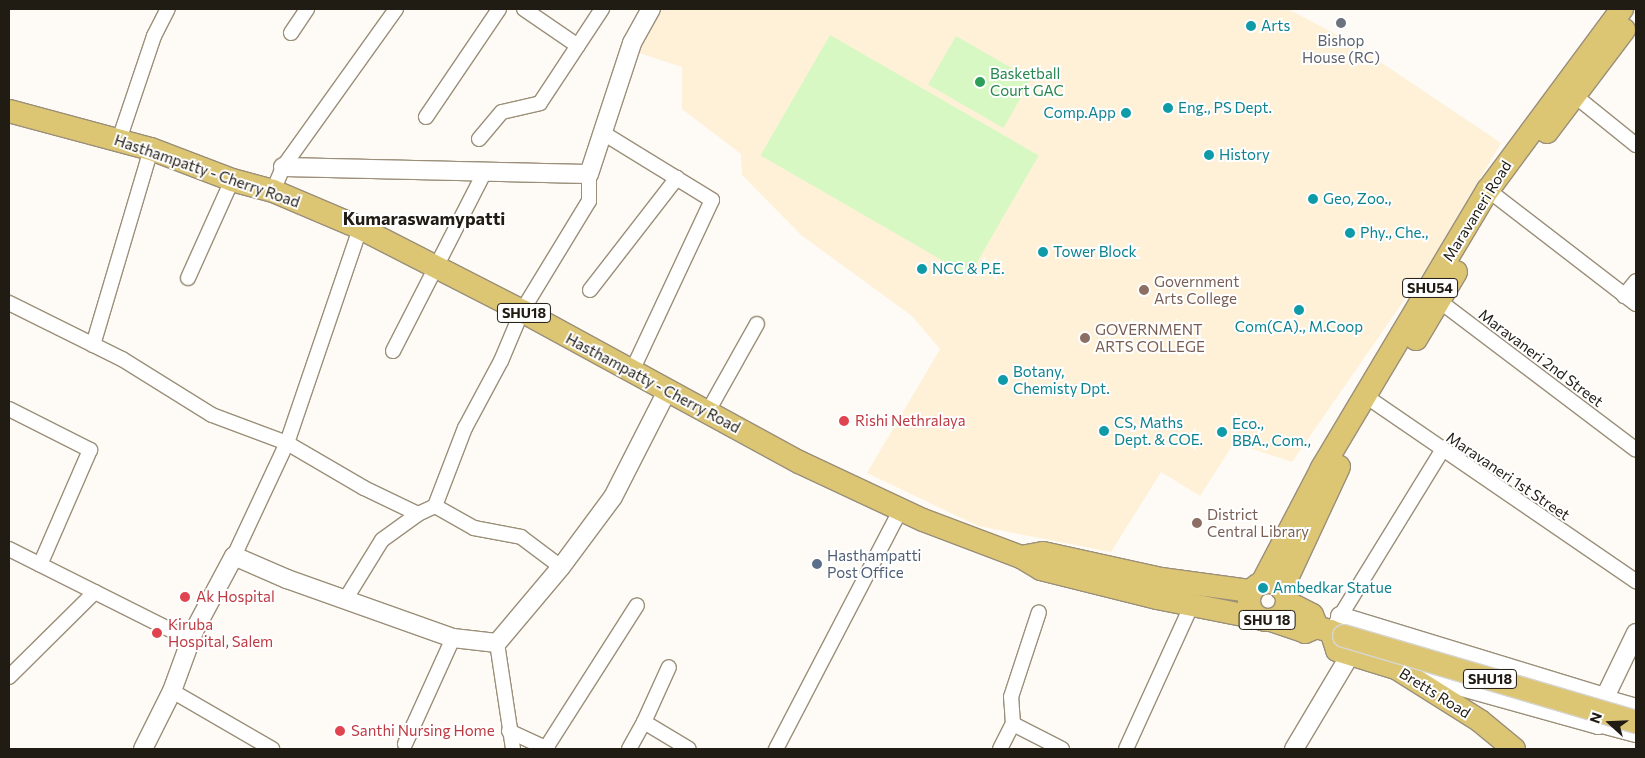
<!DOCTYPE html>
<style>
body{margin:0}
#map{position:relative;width:1645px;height:758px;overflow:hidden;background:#fefbf6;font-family:Commissioner,sans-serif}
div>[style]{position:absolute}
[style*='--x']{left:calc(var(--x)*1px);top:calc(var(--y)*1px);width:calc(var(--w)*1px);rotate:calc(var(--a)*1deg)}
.built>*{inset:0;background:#fef1d7}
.green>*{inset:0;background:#d7f8c3;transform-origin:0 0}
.roads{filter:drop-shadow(1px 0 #9b8f79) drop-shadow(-1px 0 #9b8f79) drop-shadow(0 1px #9b8f79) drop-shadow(0 -1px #9b8f79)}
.minor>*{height:14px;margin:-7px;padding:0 7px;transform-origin:7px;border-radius:7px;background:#fff}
.tertiary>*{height:18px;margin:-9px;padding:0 9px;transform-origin:9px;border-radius:9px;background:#fff}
.primary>*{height:22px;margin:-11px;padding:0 11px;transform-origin:11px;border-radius:11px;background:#dcc674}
.primary>.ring{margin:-11px;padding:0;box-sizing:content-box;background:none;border:22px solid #dcc674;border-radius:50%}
.bridges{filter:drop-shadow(1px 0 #d7d6d5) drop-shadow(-1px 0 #d7d6d5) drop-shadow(0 1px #d7d6d5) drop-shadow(0 -1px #d7d6d5)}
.primary-bridge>*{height:22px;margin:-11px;padding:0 11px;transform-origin:11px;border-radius:11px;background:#dcc674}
.dots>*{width:14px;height:14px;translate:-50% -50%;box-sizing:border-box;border:2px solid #fff;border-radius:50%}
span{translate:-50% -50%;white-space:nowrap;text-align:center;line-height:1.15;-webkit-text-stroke:4px #fff;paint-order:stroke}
.shield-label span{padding:1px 4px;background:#fff;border:1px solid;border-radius:4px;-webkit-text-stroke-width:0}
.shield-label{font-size:14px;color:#201b13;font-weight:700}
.culture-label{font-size:15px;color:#0d838f}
.left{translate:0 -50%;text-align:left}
.right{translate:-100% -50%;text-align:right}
.worship-label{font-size:15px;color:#5b616d}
.leisure-label{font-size:15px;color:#27864d}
.street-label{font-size:15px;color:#201b13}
.education-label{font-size:15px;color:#785e54}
.health-label{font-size:15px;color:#be3a42}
.service-label{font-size:15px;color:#4e5e75}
.quarter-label{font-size:18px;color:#201b13;font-weight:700}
.frame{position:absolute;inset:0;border:10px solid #201b13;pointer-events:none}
.north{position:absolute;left:1585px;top:698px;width:50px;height:50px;-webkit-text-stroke:4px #fff;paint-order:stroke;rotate:290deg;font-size:14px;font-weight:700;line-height:20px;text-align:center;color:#201b13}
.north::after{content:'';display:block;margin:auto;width:18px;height:22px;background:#201b13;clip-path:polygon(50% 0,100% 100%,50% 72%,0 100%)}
</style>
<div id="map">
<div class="built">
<div style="clip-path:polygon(659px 9px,1288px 9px,1352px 43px,1501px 143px,1430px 263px,1292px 462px,1234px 443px,1200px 496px,1161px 472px,1111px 552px,978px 526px,867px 473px,940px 349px,912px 316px,801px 235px,742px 175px,741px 154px,682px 109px,682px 67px,636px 52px)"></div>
</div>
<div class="green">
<div style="left:830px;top:35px;width:241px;height:139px;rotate:30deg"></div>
<div style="left:956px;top:36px;width:87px;height:56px;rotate:30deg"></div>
</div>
<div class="roads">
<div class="minor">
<div style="--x:524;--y:9;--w:65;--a:34.4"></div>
<div style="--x:291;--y:33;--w:29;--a:-56"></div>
<div style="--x:1569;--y:91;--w:86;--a:38.9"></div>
<div style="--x:426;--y:117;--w:130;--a:-55.9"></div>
<div style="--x:603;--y:133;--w:128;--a:31.6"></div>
<div style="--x:712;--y:200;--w:191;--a:115.1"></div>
<div style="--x:479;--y:139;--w:35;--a:-50"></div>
<div style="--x:502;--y:112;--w:39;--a:-13"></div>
<div style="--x:540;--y:103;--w:113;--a:-56.6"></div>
<div style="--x:119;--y:140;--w:110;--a:-71.4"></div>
<div style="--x:154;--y:36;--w:30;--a:-63"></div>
<div style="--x:1488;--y:190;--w:187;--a:37.6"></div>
<div style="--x:273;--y:191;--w:26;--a:-67"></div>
<div style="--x:283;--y:167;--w:194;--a:-54.4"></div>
<div style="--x:188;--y:278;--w:107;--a:-65.8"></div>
<div style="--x:590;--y:290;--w:142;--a:-52.2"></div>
<div style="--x:1624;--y:296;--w:19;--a:-51"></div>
<div style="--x:1434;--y:297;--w:253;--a:37.1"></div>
<div style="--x:9;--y:303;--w:126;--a:26.4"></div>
<div style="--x:122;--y:359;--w:106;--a:31.9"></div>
<div style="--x:212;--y:415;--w:80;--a:20.5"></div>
<div style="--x:287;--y:443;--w:89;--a:30.3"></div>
<div style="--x:364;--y:488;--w:60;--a:25.7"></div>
<div style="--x:418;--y:514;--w:19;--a:-25"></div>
<div style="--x:435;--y:506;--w:84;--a:-69"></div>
<div style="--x:465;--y:428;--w:76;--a:-61.8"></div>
<div style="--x:501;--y:361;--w:54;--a:-67.2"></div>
<div style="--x:522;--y:311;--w:129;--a:-58.7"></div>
<div style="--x:589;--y:201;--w:27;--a:-90"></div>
<div style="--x:93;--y:345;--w:204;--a:-73.5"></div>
<div style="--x:393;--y:351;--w:202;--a:-62.9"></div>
<div style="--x:1364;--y:395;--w:330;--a:34.4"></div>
<div style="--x:9;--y:409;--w:91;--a:26.8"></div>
<div style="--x:90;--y:450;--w:125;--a:113.5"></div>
<div style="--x:707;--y:413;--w:102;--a:-60.7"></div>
<div style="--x:435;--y:506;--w:45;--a:29.4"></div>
<div style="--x:474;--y:528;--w:48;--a:10.8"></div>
<div style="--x:521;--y:537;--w:50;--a:36.9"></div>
<div style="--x:9;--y:549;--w:203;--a:26.6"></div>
<div style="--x:234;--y:556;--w:125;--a:-64.9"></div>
<div style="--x:287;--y:443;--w:227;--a:-71.2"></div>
<div style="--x:345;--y:600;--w:70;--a:-58.3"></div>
<div style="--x:382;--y:540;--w:44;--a:-35.8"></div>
<div style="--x:1336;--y:623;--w:202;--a:-58.4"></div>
<div style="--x:497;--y:643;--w:107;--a:81.4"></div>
<div style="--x:9;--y:677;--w:121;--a:-44.7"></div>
<div style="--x:172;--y:691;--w:116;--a:30.1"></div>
<div style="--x:1605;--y:697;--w:32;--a:16"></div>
<div style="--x:644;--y:722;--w:60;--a:-65.6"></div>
<div style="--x:1013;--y:724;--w:27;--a:-94"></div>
<div style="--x:1011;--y:697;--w:89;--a:-71.8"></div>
<div style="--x:1598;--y:725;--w:39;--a:15"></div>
<div style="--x:509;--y:731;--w:43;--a:24.8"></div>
<div style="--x:405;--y:744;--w:116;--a:-65.6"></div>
<div style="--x:546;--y:748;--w:169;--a:-57.5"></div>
<div style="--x:629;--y:749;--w:31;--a:-61"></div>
<div style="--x:644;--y:722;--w:52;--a:31"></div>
<div style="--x:776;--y:749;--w:271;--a:-62.5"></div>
<div style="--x:1000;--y:749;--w:28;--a:-63"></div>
<div style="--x:1013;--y:724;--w:55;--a:27"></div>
<div style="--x:1126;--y:749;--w:159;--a:-65.5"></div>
</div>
<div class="tertiary">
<div style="--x:283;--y:167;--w:306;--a:1.3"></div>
<div style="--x:589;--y:174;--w:138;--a:-71.8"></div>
<div style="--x:632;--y:43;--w:39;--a:-61"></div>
<div style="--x:1340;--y:616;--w:277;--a:17"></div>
<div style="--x:1412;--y:673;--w:193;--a:15.6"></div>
<div style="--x:1598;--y:725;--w:29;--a:-76"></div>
<div style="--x:1605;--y:697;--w:71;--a:-64.2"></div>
<div style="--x:143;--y:749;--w:65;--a:-63.4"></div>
<div style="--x:172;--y:691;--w:64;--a:-69.9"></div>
<div style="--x:194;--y:631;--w:85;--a:-61.9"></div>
<div style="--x:234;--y:556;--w:58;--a:23.5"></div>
<div style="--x:287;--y:579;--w:176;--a:19.6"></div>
<div style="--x:453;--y:638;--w:44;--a:6.5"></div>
<div style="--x:497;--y:643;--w:99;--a:-49.9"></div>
<div style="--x:561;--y:567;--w:87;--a:-53.4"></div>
<div style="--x:613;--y:497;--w:119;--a:-63"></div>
<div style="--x:1294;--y:749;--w:109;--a:-59.2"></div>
</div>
<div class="primary">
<div style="--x:9;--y:111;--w:147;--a:15"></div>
<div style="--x:151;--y:149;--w:87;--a:20.9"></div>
<div style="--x:232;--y:180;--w:42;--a:15"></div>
<div style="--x:273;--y:191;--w:95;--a:23"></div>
<div style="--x:360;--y:228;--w:182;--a:27.1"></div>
<div style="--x:522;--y:311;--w:315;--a:28.6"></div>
<div style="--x:799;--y:462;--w:137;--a:25.1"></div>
<div style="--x:923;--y:520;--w:105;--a:20.7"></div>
<div style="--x:1021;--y:557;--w:23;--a:31"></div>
<div style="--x:1041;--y:569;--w:120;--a:14"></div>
<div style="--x:1157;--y:598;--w:103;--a:11.2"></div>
<div style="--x:1547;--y:132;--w:128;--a:-53"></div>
<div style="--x:1416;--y:339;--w:78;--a:-59.2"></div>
<div style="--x:1021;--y:557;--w:22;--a:-10"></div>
<div style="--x:1043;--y:553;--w:121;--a:12.4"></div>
<div style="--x:1161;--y:579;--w:91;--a:7.6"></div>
<div class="ring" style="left:1249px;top:582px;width:16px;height:16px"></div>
<div style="--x:1262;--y:583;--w:130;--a:-62.4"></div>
<div style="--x:1322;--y:468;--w:324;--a:-59.2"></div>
<div style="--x:1488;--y:190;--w:225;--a:-53.5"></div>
<div style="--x:1282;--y:589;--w:135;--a:-65"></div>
<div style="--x:1287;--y:602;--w:28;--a:27"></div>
<div style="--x:1312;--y:615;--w:13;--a:67"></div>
<div style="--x:1271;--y:620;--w:36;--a:19"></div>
<div style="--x:1305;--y:632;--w:13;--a:-23"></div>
<div style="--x:1317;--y:627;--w:28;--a:18"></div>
<div style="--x:1331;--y:631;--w:20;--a:72"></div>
<div style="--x:1337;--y:650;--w:62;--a:17"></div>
<div style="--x:1396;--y:668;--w:99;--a:32.2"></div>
<div style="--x:1480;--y:721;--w:44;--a:39.5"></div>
</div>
</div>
<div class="bridges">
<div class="primary-bridge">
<div style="--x:1344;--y:636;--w:304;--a:16.4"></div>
</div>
</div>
<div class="dots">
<div style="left:1341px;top:23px;background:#6b7280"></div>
<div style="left:1251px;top:26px;background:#0f9aa8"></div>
<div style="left:980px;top:82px;background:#2e9e5b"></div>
<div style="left:1168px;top:108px;background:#0f9aa8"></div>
<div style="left:1126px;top:113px;background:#0f9aa8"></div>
<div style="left:1209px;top:155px;background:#0f9aa8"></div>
<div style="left:1313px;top:199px;background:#0f9aa8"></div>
<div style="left:1350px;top:233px;background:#0f9aa8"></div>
<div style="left:1043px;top:252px;background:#0f9aa8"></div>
<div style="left:922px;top:269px;background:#0f9aa8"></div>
<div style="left:1144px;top:290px;background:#8d6e63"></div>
<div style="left:1299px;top:310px;background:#0f9aa8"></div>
<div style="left:1085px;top:338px;background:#8d6e63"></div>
<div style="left:1003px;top:380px;background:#0f9aa8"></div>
<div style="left:844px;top:421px;background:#e0444e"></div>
<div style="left:1104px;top:431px;background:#0f9aa8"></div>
<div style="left:1222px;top:432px;background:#0f9aa8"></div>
<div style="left:1197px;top:523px;background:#8d6e63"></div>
<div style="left:817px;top:564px;background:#5c6f8a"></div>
<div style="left:1263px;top:588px;background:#0f9aa8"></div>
<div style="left:185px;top:597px;background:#e0444e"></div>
<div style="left:157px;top:633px;background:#e0444e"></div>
<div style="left:340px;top:731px;background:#e0444e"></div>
</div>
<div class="shield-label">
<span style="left:1430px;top:288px">SHU54</span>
<span style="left:524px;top:313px">SHU18</span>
<span style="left:1267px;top:620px">SHU 18</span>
<span style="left:1490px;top:679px">SHU18</span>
</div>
<div class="culture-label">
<span class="left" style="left:1261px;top:26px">Arts</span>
<span class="left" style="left:1178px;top:108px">Eng., PS Dept.</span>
<span class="right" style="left:1116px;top:113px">Comp.App</span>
<span class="left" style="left:1219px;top:155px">History</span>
<span class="left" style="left:1323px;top:199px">Geo, Zoo.,</span>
<span class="left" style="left:1360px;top:233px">Phy., Che.,</span>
<span class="left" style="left:1053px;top:252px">Tower Block</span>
<span class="left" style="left:932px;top:269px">NCC &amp; P.E.</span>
<span style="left:1299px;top:327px">Com(CA)., M.Coop</span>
<span class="left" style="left:1013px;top:380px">Botany,<br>Chemisty Dpt.</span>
<span class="left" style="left:1114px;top:431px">CS, Maths<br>Dept. &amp; COE.</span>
<span class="left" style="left:1232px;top:432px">Eco.,<br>BBA., Com.,</span>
<span class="left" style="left:1273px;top:588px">Ambedkar Statue</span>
</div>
<div class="worship-label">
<span style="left:1341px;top:49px">Bishop<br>House (RC)</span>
</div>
<div class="leisure-label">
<span class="left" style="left:990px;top:82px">Basketball<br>Court GAC</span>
</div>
<div class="street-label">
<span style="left:207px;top:171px;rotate:19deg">Hasthampatty - Cherry Road</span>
<span style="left:1477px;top:211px;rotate:-58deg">Maravaneri Road</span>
<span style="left:1541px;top:358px;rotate:37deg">Maravaneri 2nd Street</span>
<span style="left:653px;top:383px;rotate:28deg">Hasthampatty - Cherry Road</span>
<span style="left:1508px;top:476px;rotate:34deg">Maravaneri 1st Street</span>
<span style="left:1435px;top:693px;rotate:32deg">Bretts Road</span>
</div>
<div class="education-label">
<span class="left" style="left:1154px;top:290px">Government<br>Arts College</span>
<span class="left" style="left:1095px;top:338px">GOVERNMENT<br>ARTS COLLEGE</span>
<span class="left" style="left:1207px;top:523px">District<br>Central Library</span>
</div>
<div class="health-label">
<span class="left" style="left:855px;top:421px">Rishi Nethralaya</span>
<span class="left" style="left:196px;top:597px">Ak Hospital</span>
<span class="left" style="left:168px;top:633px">Kiruba<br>Hospital, Salem</span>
<span class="left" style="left:351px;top:731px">Santhi Nursing Home</span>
</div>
<div class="service-label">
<span class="left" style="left:827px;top:564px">Hasthampatti<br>Post Office</span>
</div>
<div class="quarter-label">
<span style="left:424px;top:218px">Kumaraswamypatti</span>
</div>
<div class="frame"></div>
<div class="north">N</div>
</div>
